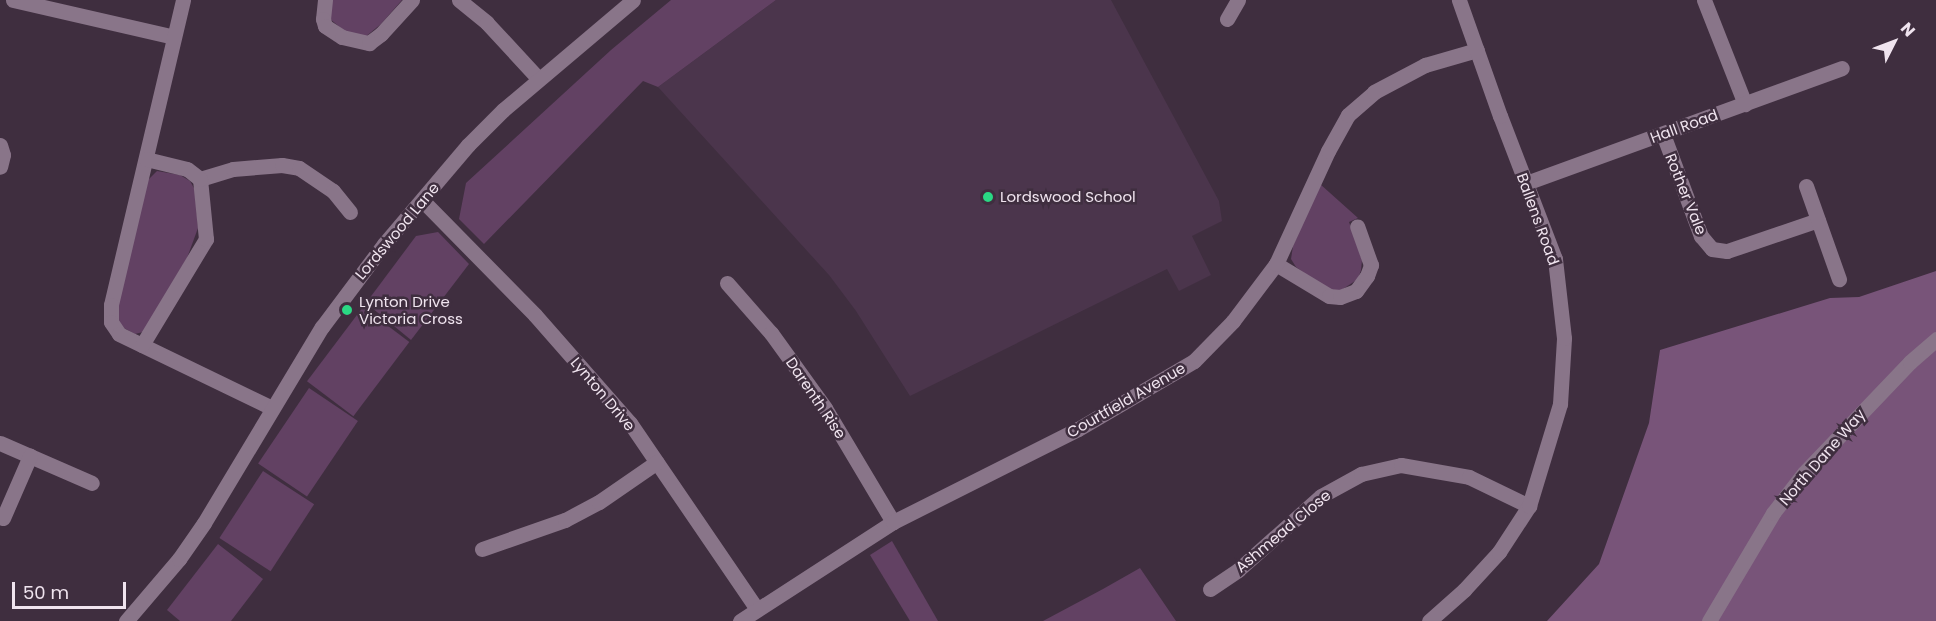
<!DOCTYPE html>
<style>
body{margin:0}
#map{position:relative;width:1936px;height:621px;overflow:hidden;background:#3f2e3f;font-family:Poppins,sans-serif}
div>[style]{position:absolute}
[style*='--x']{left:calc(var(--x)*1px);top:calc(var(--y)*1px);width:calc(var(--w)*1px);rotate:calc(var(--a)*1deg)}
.built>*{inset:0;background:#4b354c}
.green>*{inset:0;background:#624163;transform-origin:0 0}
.forest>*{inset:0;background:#785479}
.minor>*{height:15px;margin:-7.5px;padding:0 7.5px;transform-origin:7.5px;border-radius:7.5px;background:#897589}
.tertiary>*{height:15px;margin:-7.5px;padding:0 7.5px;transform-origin:7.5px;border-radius:7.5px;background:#897589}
.dots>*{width:16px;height:16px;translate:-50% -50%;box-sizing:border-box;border:3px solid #3f2e3f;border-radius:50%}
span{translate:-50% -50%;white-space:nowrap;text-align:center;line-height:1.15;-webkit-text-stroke:5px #3f2e3f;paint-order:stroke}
.street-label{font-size:15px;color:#f0e4ef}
.poi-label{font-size:15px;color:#f0e4ef}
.left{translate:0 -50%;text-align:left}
.north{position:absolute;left:1864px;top:12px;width:60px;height:60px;-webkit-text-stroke:4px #3f2e3f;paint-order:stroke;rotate:48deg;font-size:16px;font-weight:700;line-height:24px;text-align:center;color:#f0e4ef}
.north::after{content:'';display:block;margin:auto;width:21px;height:27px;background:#f0e4ef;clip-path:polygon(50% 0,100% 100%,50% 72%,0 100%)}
.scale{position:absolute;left:12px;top:582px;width:114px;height:27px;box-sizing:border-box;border:3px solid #f0e4ef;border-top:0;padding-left:8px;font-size:18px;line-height:21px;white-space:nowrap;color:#f0e4ef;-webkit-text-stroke:4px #3f2e3f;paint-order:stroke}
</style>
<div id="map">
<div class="built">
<div style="clip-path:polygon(776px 0,1111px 0,1219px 201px,1222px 221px,1192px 236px,1211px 275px,1179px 291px,1167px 269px,910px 396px,856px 311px,829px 275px,658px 87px)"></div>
</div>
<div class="green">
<div style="clip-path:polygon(332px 0,402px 0,381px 24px,364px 38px,348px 34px,330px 19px)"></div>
<div style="clip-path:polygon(671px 0,776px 0,658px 87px,643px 81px,484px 244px,459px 219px,466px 183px,611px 50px)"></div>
<div style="clip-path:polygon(157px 171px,180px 175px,190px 181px,195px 190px,198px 228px,187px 258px,143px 332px,135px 334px,120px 326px,117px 309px,148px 180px)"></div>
<div style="clip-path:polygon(1320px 184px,1358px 218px,1349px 222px,1362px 260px,1361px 270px,1358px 279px,1340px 291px,1325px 288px,1296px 267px,1291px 259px,1293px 246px)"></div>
<div style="clip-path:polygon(438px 232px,469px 264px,411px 340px,366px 303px,416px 236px)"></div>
<div style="left:363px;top:307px;width:58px;height:93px;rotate:37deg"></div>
<div style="left:309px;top:388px;width:59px;height:91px;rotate:34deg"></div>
<div style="left:263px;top:471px;width:61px;height:80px;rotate:33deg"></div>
<div style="clip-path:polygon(892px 541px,938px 621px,910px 621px,870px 555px)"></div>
<div style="clip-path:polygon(218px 544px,263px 579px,231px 621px,180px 621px,167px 610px)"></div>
<div style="clip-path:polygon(1140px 568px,1176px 621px,1043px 621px,1103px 589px)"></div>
</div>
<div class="forest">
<div style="clip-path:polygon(1936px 271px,1936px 621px,1547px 621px,1599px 564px,1649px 423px,1660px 350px,1830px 298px,1859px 297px)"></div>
</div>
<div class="minor">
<div style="--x:13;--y:0;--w:165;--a:12.9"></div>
<div style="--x:183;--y:0;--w:313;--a:103.3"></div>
<div style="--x:111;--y:305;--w:17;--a:90"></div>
<div style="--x:111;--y:322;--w:14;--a:56"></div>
<div style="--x:119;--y:334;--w:170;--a:25.8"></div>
<div style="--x:325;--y:0;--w:19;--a:96"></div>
<div style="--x:323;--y:19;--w:7;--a:74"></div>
<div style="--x:325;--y:26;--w:20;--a:33"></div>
<div style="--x:342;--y:37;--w:28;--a:13"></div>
<div style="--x:369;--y:43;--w:15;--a:-37"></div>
<div style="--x:381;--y:34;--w:46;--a:-47.6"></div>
<div style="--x:459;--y:0;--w:36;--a:39"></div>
<div style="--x:487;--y:23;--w:75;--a:47.2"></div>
<div style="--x:1704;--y:0;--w:112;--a:68.5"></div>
<div style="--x:1227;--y:19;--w:22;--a:-60"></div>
<div style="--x:1663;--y:134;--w:109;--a:69.6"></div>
<div style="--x:1701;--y:236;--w:17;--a:50"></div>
<div style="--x:1712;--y:249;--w:15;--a:8"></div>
<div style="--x:1727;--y:251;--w:96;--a:-18.8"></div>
<div style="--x:0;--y:145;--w:10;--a:73"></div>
<div style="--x:3;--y:155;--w:12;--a:104"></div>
<div style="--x:200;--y:179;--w:34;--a:-17"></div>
<div style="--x:233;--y:169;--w:49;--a:-4.7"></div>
<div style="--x:282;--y:165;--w:17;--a:10"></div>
<div style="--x:299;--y:168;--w:41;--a:34.1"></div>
<div style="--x:333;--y:191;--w:27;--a:51"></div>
<div style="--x:1526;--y:183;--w:336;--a:-20"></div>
<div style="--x:1806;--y:186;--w:99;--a:70.5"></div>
<div style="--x:422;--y:200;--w:161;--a:45.5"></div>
<div style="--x:535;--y:315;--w:144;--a:48.7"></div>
<div style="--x:630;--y:423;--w:225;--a:55.7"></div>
<div style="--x:1276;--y:264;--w:62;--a:31.1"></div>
<div style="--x:1329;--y:296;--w:11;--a:5"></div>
<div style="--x:1340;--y:297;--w:17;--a:-21"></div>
<div style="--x:1356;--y:291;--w:19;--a:-54"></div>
<div style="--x:1367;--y:276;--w:12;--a:-70"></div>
<div style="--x:1371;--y:265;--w:41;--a:-109.7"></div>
<div style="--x:727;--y:283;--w:67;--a:48.7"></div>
<div style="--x:771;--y:333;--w:92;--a:54.2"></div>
<div style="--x:825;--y:408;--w:133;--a:59.2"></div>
<div style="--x:142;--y:345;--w:124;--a:-58.9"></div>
<div style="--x:206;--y:239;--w:60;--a:-95.7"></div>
<div style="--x:200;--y:179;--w:16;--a:-142"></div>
<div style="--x:187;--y:169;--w:42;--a:-166.3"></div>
<div style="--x:0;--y:443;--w:100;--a:23.5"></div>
<div style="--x:3;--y:518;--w:68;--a:-66.5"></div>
<div style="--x:482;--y:549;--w:88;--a:-19.3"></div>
<div style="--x:565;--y:520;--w:38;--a:-28"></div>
<div style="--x:599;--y:502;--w:70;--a:-34.6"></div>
<div style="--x:1210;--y:589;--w:34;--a:-34"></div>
<div style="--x:1238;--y:570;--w:111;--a:-41.7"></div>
<div style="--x:1321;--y:496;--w:46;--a:-28.8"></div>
<div style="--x:1361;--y:474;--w:41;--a:-12.7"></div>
<div style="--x:1401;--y:465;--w:69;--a:10"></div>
<div style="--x:1469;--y:477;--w:67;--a:25.8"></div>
<div style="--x:740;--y:621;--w:182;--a:-32.9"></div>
<div style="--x:893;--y:522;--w:207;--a:-26.7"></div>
<div style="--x:1078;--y:429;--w:134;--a:-30.4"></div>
<div style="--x:1194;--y:361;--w:56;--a:-45.7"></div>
<div style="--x:1233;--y:321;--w:71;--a:-53"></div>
<div style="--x:1276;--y:264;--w:124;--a:-65.3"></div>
<div style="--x:1328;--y:151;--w:41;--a:-60.9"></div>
<div style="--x:1348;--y:115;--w:35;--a:-41"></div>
<div style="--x:1374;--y:92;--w:58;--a:-27.9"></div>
<div style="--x:1425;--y:65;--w:54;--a:-16.1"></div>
<div style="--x:1429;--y:621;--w:47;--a:-41.5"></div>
<div style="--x:1464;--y:590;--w:52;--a:-47.4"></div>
<div style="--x:1499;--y:552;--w:55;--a:-56.9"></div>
<div style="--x:1529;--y:506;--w:107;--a:-73.1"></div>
<div style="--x:1560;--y:404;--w:66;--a:-86.5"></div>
<div style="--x:1564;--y:338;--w:80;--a:-96.5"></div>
<div style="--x:1555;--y:259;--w:153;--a:-111"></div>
<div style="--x:1500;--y:116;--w:123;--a:-109.5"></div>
</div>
<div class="tertiary">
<div style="--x:126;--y:621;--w:82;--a:-49.5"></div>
<div style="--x:179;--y:559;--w:44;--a:-55.2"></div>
<div style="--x:204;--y:523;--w:229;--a:-59"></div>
<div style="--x:322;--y:327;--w:104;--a:-53.2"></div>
<div style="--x:384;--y:244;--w:130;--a:-49.7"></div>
<div style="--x:468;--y:145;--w:49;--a:-45"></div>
<div style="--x:503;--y:110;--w:170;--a:-40.2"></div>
<div style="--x:1709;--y:621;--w:126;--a:-59.3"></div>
<div style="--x:1773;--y:513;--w:51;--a:-52.2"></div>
<div style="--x:1804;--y:473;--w:153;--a:-46.3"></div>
<div style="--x:1910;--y:362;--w:35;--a:-41"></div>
</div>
<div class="dots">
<div style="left:988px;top:197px;background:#2ad884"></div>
<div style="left:347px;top:310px;background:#2ad884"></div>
</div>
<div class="street-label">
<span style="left:1684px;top:126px;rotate:-20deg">Hall Road</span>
<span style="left:1686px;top:194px;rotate:68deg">Rother Vale</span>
<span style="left:1538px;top:219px;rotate:70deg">Ballens Road</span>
<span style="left:397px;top:231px;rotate:-50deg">Lordswood Lane</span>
<span style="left:603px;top:394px;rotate:50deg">Lynton Drive</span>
<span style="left:816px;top:398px;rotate:56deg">Darenth Rise</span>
<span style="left:1126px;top:400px;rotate:-30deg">Courtfield Avenue</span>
<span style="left:1822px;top:457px;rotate:-49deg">North Dane Way</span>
<span style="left:1283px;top:531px;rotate:-40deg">Ashmead Close</span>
</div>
<div class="poi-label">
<span class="left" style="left:1000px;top:197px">Lordswood School</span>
<span class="left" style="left:359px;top:310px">Lynton Drive<br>Victoria Cross</span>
</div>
<div class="north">N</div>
<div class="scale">50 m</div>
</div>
